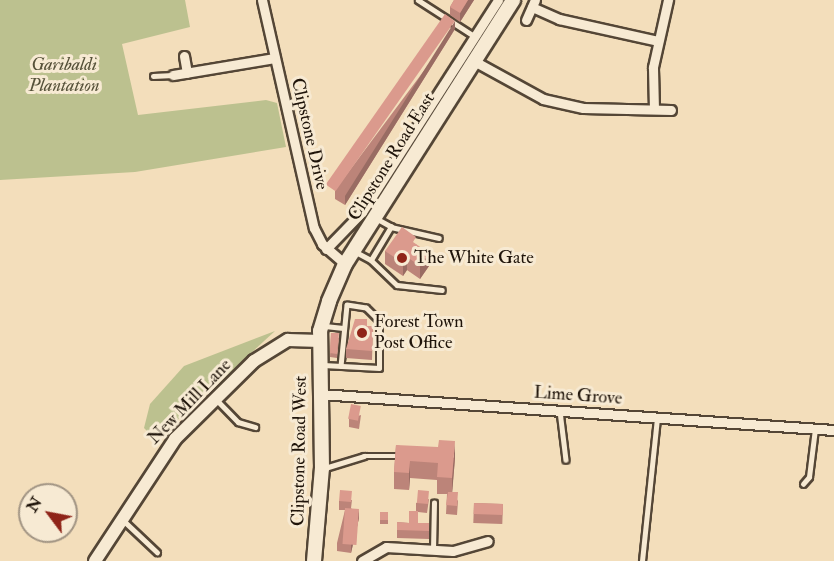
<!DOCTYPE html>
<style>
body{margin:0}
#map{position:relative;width:834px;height:561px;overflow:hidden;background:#f3debb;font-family:"IM FELL Double Pica",serif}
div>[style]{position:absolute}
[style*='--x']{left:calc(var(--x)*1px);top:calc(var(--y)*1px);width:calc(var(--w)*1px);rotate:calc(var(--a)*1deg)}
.green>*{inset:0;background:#bcc18f}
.roads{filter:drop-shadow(2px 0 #544636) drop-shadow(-2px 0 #544636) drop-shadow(0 2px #544636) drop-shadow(0 -2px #544636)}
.service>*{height:4.5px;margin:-2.25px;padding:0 2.25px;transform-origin:2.25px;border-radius:2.25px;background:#f7ead3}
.minor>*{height:9px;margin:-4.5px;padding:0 4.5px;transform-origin:4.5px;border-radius:4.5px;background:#f7ead3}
.tertiary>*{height:12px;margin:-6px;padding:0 6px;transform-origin:6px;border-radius:6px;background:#f7ead3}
.secondary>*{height:14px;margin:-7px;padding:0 7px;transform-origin:7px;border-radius:7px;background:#f7ead3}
.wall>*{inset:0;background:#bc8479;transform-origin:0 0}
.shaded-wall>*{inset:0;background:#996c63}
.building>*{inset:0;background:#db9a8d;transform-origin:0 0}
.dots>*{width:16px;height:16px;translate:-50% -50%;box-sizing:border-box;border:3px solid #f7ead3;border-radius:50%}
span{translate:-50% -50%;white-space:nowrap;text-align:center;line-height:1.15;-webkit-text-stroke:6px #f7ead3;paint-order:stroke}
.park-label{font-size:18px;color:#565139;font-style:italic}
.street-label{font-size:18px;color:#1f140a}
.poi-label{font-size:18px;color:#1f140a}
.left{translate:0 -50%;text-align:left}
.north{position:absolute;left:18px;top:483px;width:60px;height:60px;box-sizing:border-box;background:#f7ead3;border:2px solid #a19483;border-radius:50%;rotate:302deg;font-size:16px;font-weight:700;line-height:24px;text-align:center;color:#1f140a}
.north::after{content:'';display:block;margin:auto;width:21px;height:27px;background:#8f2418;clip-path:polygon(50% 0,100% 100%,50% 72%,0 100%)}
</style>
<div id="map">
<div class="green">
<div style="clip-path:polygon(0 0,185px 0,190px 27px,122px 44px,138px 115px,266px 100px,277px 103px,286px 147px,135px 172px,0 180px)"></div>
<div style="clip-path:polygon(275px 331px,156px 440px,144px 428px,150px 404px,184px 366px)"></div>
</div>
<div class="roads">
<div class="service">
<div style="--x:418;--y:0;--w:67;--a:32.7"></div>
<div style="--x:153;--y:76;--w:20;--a:-3"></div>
<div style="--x:391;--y:227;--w:49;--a:12.9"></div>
<div style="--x:356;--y:252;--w:17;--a:28"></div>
<div style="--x:371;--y:260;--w:39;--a:-59"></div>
<div style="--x:391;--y:227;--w:18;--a:-151"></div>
<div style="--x:371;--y:260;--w:36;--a:44"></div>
<div style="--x:397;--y:285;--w:45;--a:6.3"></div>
<div style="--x:325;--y:326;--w:18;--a:6"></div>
<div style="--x:323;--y:365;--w:56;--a:3.1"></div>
<div style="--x:379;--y:368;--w:47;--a:-90"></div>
<div style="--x:379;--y:321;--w:18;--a:-135"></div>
<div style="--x:366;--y:308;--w:19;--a:-171"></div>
<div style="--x:347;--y:305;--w:61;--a:95.6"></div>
<div style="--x:216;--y:399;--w:32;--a:46"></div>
<div style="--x:238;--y:422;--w:18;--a:16"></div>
<div style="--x:560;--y:411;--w:49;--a:83"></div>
<div style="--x:325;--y:468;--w:41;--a:-17.1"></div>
<div style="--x:364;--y:456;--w:35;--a:0"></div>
<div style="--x:803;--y:484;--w:9;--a:-49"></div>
<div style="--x:809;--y:477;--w:48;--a:-82.9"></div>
<div style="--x:123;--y:520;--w:47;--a:43.3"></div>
<div style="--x:433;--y:550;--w:47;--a:-88.8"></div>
<div style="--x:642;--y:561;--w:144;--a:-84"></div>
</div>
<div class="minor">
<div style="--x:262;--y:0;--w:234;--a:77.2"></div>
<div style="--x:314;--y:228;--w:18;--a:63"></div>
<div style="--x:322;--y:244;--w:30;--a:41"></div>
<div style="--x:532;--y:7;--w:30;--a:24"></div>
<div style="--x:559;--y:19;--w:101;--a:12.5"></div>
<div style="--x:526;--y:20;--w:22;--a:-66"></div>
<div style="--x:184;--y:56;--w:17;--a:80"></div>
<div style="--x:474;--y:61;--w:79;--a:28.8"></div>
<div style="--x:543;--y:99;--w:41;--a:12.7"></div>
<div style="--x:583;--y:108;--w:88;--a:1.3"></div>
<div style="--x:173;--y:75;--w:103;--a:-9.5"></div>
<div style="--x:654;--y:109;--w:42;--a:-91.4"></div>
<div style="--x:653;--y:67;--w:69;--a:-77.4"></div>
<div style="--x:326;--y:249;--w:52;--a:-45.8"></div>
<div style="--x:362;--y:212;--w:252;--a:-57.3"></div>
<div style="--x:320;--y:394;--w:515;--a:4.01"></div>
<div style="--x:362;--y:561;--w:28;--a:-30"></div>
<div style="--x:386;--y:547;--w:67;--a:3.4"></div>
<div style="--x:453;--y:551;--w:36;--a:-16"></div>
</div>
<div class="tertiary">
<div style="--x:95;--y:561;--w:146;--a:-56.7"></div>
<div style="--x:175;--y:439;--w:111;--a:-44.6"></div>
<div style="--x:254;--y:361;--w:40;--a:-32"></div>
<div style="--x:288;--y:340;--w:32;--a:2"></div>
</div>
<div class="secondary">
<div style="--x:314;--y:561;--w:93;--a:-85.1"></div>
<div style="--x:322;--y:468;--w:137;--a:-90.8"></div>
<div style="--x:320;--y:331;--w:31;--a:-73"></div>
<div style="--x:329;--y:301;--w:40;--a:-66.6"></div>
<div style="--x:345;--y:264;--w:313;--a:-57.5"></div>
</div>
</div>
<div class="wall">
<div style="clip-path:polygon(454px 0,474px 0,460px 22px,450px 15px,450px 7px)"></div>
<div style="clip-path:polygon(455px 29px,345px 205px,335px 199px,335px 190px)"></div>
<div style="clip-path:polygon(416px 244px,429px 266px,420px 279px,407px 270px,403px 276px,385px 264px,385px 251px)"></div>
<div style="clip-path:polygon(367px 326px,373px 326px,372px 360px,346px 358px,346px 349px)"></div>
<div style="clip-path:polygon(331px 333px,339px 338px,337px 358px,330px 357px)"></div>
<div style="clip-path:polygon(361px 415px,359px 429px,349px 427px,349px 419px)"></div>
<div style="clip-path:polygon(396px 445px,455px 458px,452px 492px,458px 501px,457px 515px,446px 514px,447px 494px,437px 494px,437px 480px,410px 478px,409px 490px,394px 489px,394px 472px)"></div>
<div style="clip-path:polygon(429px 499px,427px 513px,418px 512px,418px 523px,429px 523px,429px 539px,397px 538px,397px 522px,409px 523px,416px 511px,416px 503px)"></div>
<div style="clip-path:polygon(352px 500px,351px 508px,359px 518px,351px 553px,337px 551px,337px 543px,345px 510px,339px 510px,339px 501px)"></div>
<div style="left:474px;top:503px;width:29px;height:20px;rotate:2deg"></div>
<div style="left:380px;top:512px;width:8px;height:12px"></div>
</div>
<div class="shaded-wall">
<div style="clip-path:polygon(468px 0,474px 0,460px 22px,460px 13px)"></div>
<div style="clip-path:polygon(455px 21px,455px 29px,345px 205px,345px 196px)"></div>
<div style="clip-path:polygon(429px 253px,429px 266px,420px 279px,420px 266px)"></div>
<div style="clip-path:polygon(407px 257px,407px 270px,403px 276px,403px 263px)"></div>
<div style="clip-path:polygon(455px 441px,455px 458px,452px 495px,452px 478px)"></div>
<div style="clip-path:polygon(410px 461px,410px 478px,409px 490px,409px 473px)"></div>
<div style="clip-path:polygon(359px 509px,359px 518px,351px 553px,351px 544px)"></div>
</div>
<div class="building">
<div style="clip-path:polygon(454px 0,468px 0,460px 13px,450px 7px)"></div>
<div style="left:445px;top:14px;width:12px;height:208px;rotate:35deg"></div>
<div style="clip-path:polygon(402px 227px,416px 237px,413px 242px,429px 253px,420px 266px,407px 257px,403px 263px,385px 251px)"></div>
<div style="clip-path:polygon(355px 319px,367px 319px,367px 326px,373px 326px,372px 351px,346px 349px)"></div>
<div style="clip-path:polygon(331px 333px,339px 333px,337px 354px,330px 353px)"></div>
<div style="left:351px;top:404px;width:10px;height:15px;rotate:11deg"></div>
<div style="clip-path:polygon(439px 440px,455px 441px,452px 478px,437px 477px,438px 463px,410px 461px,409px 473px,394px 472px,396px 445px,438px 447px)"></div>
<div style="left:340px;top:490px;width:12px;height:11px;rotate:5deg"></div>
<div style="left:418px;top:490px;width:11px;height:13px;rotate:5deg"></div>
<div style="clip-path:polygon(448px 492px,458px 492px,457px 506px,446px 505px)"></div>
<div style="left:474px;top:503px;width:29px;height:11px;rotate:2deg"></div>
<div style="left:345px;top:508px;width:14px;height:36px;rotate:4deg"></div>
<div style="clip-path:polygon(409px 511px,418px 511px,418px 523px,429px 523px,429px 531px,397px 530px,397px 522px,409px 523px)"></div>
<div style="left:380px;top:512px;width:8px;height:8px"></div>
</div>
<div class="dots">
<div style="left:402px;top:258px;background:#8f2418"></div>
<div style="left:362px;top:333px;background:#8f2418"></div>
</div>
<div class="park-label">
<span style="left:64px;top:76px">Garibaldi<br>Plantation</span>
</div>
<div class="street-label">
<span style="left:309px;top:134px;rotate:77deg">Clipstone Drive</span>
<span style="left:392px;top:157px;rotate:-58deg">Clipstone Road East</span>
<span style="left:578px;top:396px;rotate:4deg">Lime Grove</span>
<span style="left:190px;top:402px;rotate:-46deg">New Mill Lane</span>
<span style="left:300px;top:451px;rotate:-89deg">Clipstone Road West</span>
</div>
<div class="poi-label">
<span class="left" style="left:414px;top:258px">The White Gate</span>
<span class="left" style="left:374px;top:333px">Forest Town<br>Post Office</span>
</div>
<div class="north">N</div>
</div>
